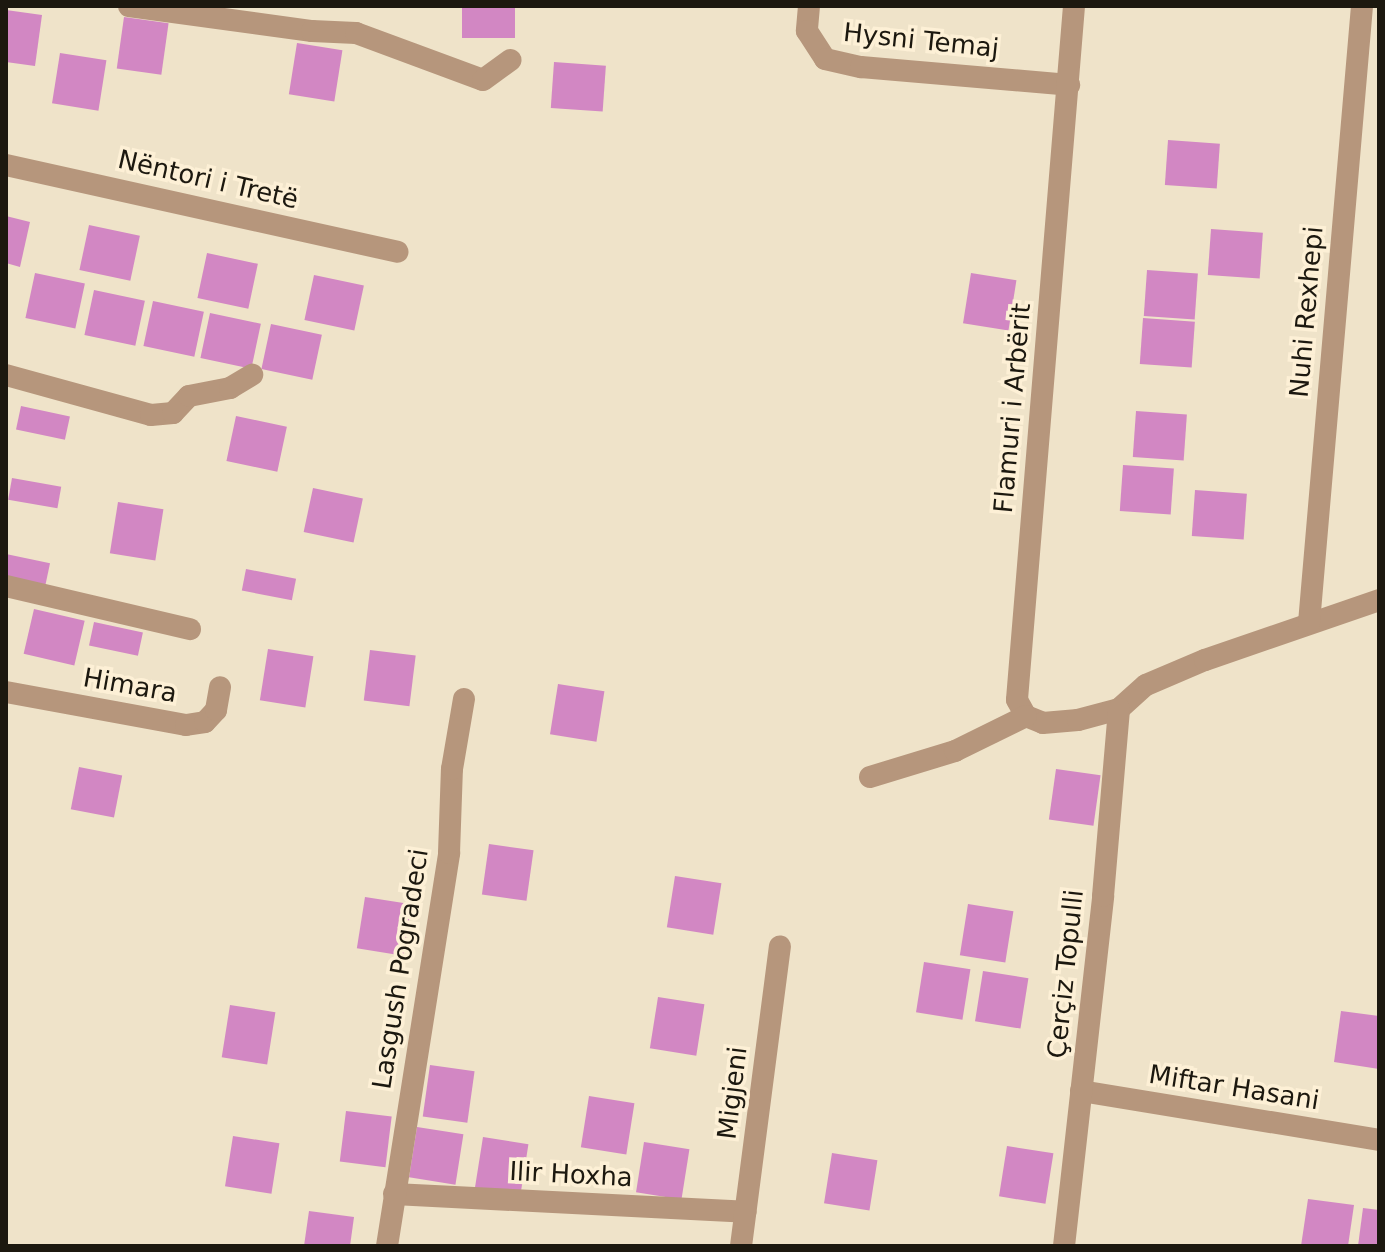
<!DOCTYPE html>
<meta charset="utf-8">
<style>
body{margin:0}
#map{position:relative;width:1385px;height:1252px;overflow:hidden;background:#efe3c9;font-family:"DejaVu Sans",sans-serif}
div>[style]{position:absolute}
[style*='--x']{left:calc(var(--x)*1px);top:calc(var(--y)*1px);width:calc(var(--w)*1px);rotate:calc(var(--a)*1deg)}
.building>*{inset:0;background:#d287c3;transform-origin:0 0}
.street>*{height:22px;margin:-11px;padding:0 11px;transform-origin:11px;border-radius:11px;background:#b6967c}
span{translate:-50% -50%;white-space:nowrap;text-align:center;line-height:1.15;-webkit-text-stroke:7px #fdf0d6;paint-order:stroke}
.street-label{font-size:26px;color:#1c180f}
.frame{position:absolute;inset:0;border:8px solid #1c180f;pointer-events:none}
</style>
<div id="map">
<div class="building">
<div style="left:462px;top:6px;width:53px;height:32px"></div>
<div style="clip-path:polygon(6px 10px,42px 15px,35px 66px,6px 62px)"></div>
<div style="left:124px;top:17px;width:45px;height:52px;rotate:8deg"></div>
<div style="left:297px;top:43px;width:46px;height:52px;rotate:9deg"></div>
<div style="left:60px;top:53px;width:47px;height:51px;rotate:9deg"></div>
<div style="left:554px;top:62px;width:52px;height:46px;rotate:4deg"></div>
<div style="left:1168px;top:140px;width:52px;height:45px;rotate:4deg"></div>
<div style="clip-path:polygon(6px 216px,30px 222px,20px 267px,6px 263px)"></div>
<div style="left:89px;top:225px;width:52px;height:46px;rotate:12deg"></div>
<div style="left:1211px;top:229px;width:52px;height:46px;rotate:4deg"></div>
<div style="left:207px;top:253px;width:52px;height:46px;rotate:12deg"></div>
<div style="left:1147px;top:270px;width:51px;height:46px;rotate:4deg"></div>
<div style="left:35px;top:273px;width:51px;height:46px;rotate:12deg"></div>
<div style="left:971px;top:273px;width:46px;height:51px;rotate:9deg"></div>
<div style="left:314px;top:275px;width:51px;height:46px;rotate:12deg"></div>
<div style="left:94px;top:290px;width:52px;height:46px;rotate:12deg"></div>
<div style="left:153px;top:301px;width:52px;height:46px;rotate:12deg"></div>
<div style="left:210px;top:313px;width:52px;height:46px;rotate:12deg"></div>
<div style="left:1143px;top:318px;width:52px;height:46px;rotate:4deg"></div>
<div style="left:271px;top:324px;width:52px;height:46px;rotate:12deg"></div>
<div style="left:21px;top:406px;width:50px;height:24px;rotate:12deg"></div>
<div style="left:1136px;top:411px;width:51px;height:46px;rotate:4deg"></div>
<div style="left:236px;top:416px;width:52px;height:46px;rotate:12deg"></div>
<div style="left:1123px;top:465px;width:51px;height:46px;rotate:4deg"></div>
<div style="left:12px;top:478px;width:50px;height:22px;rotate:10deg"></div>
<div style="left:313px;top:488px;width:51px;height:45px;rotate:12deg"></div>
<div style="left:1195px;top:490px;width:52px;height:46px;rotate:4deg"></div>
<div style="left:118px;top:502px;width:46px;height:52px;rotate:9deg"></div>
<div style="left:6px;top:554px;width:45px;height:23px;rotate:12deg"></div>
<div style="left:246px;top:569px;width:51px;height:22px;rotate:11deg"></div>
<div style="left:34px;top:609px;width:52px;height:46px;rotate:13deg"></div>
<div style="left:94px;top:622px;width:50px;height:24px;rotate:12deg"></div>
<div style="left:268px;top:649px;width:46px;height:52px;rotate:9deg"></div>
<div style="left:370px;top:650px;width:46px;height:51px;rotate:7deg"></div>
<div style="left:558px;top:684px;width:47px;height:51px;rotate:9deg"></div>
<div style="left:79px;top:767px;width:44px;height:43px;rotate:11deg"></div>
<div style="left:1056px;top:769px;width:45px;height:51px;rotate:8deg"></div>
<div style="left:489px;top:844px;width:45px;height:51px;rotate:8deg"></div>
<div style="left:675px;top:876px;width:47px;height:52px;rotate:9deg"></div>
<div style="left:365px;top:897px;width:47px;height:52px;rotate:9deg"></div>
<div style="left:968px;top:904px;width:46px;height:52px;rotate:9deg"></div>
<div style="left:924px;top:962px;width:47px;height:51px;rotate:9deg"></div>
<div style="left:983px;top:971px;width:46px;height:51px;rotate:9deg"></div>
<div style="left:658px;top:997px;width:47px;height:52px;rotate:9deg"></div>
<div style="left:230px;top:1005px;width:46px;height:53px;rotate:9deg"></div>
<div style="clip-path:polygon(1341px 1011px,1379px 1016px,1379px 1069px,1334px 1062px)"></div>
<div style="left:430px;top:1065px;width:45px;height:52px;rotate:8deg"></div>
<div style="left:589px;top:1096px;width:46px;height:52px;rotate:9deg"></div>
<div style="left:346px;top:1111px;width:46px;height:51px;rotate:7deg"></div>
<div style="left:417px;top:1127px;width:47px;height:51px;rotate:9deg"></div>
<div style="left:233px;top:1136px;width:47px;height:51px;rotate:9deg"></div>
<div style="left:483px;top:1137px;width:46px;height:52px;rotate:9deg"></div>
<div style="left:644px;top:1142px;width:46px;height:51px;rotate:9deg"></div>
<div style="left:1007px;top:1146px;width:47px;height:51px;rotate:9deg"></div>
<div style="left:832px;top:1153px;width:46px;height:51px;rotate:9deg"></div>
<div style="clip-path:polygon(1308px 1199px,1354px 1205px,1348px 1246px,1301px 1246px)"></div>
<div style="clip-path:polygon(1363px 1208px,1379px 1210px,1379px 1246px,1358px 1246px)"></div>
<div style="clip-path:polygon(309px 1211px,354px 1217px,350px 1246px,304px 1246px)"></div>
</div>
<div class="street">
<div style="--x:129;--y:6;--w:185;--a:7.8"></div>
<div style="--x:312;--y:31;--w:44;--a:2.6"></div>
<div style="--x:356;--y:33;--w:135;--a:20.3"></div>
<div style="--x:483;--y:80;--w:34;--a:-36"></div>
<div style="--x:809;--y:6;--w:25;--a:95"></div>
<div style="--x:807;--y:31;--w:33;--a:57"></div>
<div style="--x:825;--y:59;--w:37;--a:13"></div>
<div style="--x:861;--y:67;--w:209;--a:4.9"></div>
<div style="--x:1074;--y:6;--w:696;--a:94.7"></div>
<div style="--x:1017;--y:700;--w:18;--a:61"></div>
<div style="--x:1026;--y:716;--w:18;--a:22"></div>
<div style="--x:1043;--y:723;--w:35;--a:-5"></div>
<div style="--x:1078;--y:720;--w:42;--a:-15"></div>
<div style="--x:1119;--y:709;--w:36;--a:-42"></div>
<div style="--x:1146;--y:685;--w:64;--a:-23"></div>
<div style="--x:1205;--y:660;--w:184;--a:-19"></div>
<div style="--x:6;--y:165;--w:401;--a:12.5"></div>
<div style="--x:6;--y:375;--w:150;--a:15.4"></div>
<div style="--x:151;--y:415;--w:22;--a:-5"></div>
<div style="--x:173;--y:413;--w:23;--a:-47"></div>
<div style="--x:189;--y:396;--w:42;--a:-11"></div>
<div style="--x:230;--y:388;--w:26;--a:-31"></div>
<div style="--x:6;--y:586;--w:189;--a:13.2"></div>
<div style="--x:1309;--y:623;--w:619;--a:-85.09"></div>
<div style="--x:6;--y:692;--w:183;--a:10.4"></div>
<div style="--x:186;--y:725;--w:19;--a:-9"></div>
<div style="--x:205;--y:722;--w:16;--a:-47"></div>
<div style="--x:216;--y:710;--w:23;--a:-80"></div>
<div style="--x:870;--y:777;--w:89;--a:-17"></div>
<div style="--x:955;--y:751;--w:79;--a:-26.2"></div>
<div style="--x:1081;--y:1091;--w:302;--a:9.3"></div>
<div style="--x:394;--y:1194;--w:352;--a:2.9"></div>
<div style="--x:387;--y:1246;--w:398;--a:-81"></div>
<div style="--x:449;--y:853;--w:84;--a:-88"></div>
<div style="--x:452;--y:769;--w:71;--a:-80.3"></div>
<div style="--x:741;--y:1246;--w:302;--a:-82.6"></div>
<div style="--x:1064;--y:1246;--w:352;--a:-83.6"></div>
<div style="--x:1103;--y:896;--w:188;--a:-85.1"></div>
</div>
<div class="street-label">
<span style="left:921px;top:41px;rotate:6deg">Hysni Temaj</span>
<span style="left:208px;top:180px;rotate:13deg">Nëntori i Tretë</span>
<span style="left:1307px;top:312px;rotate:-85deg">Nuhi Rexhepi</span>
<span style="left:1013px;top:408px;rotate:-85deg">Flamuri i Arbërit</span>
<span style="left:130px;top:686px;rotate:10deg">Himara</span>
<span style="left:401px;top:969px;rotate:-81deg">Lasgush Pogradeci</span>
<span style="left:1066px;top:974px;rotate:-84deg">Çerçiz Topulli</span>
<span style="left:1234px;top:1088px;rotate:9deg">Miftar Hasani</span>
<span style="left:733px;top:1093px;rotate:-83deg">Migjeni</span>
<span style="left:571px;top:1175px;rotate:3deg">Ilir Hoxha</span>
</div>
<div class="frame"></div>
</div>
